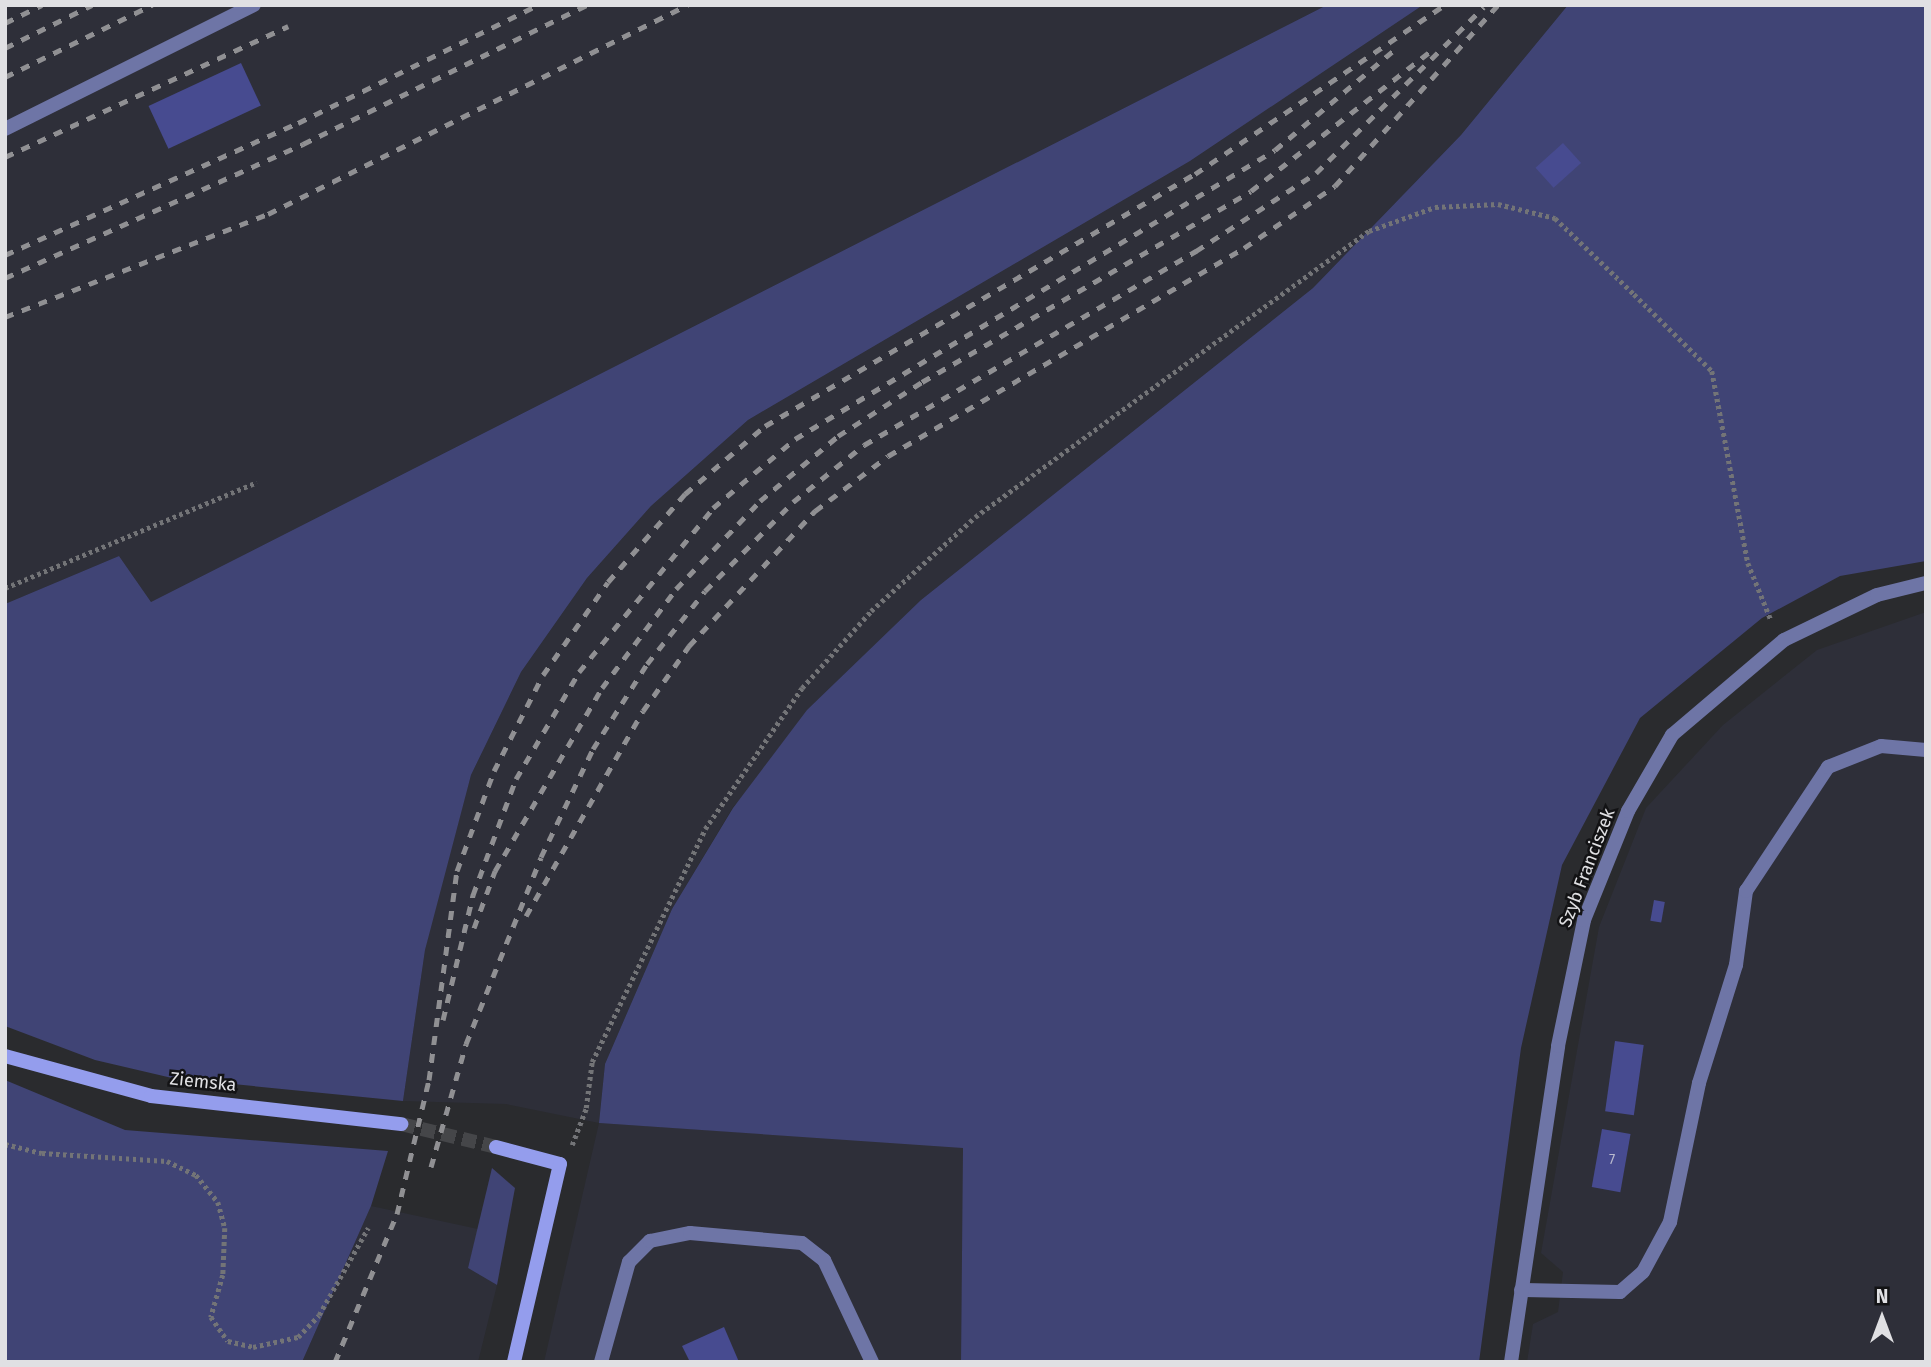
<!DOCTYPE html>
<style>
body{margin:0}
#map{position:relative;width:1931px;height:1367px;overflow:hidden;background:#2a2b2e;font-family:"Fira Sans",sans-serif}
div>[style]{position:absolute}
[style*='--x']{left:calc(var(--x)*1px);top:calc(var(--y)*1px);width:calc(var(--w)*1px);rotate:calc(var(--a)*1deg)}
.built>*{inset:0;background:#2e2f39}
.green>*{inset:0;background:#404475}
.building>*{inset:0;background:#474b90;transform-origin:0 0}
.secondary-tunnel>*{height:14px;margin-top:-7px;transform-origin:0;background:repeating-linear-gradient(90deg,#454649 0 14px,transparent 0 21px)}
.path>*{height:4.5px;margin-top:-2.25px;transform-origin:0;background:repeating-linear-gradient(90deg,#737477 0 3.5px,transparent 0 7px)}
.lane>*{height:14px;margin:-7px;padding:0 7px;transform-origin:7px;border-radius:7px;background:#6e75a6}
.street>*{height:14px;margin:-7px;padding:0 7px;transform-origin:7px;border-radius:7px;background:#6e75a6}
.secondary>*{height:14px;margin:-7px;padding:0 7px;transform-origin:7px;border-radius:7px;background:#949ded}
.rail>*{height:5px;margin-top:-2.5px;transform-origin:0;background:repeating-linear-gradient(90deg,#909093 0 9px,transparent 0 18px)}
span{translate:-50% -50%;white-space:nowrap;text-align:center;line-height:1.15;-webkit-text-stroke:5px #131315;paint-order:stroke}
.number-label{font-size:14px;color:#babbce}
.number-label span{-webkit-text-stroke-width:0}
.street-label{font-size:18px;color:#e0e0e3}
.frame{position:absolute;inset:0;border:7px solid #e0e0e3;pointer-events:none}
.north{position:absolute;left:1847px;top:1283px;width:70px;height:70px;-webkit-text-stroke:5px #131315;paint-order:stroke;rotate:0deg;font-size:19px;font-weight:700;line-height:28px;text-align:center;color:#e0e0e3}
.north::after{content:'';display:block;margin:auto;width:24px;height:32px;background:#e0e0e3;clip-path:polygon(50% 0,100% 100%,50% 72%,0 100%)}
</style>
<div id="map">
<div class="built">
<div style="clip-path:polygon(5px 5px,1327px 5px,151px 602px,119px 556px,5px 604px)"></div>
<div style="clip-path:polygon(1423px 5px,1568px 5px,1461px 135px,1313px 288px,921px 600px,733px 807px,672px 909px,605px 1064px,599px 1123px,964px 1147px,961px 1362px,544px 1362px,599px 1123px,506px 1104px,403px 1101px,425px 950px,447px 854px,471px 775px,521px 672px,587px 578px,651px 506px,748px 420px,1190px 161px)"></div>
<div style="clip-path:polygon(1926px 612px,1926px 1362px,1527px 1362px,1533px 1324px,1558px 1312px,1563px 1272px,1541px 1253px,1599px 927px,1646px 808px,1723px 725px,1817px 650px)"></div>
<div style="clip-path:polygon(371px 1206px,478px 1229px,468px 1268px,497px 1285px,478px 1362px,302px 1362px)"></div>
</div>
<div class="green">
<div style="clip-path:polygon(1327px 5px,1423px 5px,1190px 161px,748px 420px,651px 506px,587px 578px,521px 672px,471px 775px,425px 950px,403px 1101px,172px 1078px,95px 1060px,5px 1026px,5px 604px,119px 556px,151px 602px)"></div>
<div style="clip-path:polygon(1568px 5px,1926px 5px,1926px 561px,1840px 576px,1762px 618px,1640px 718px,1562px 865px,1521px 1048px,1479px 1362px,961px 1362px,963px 1148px,599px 1123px,605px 1064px,672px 909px,733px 808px,807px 710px,921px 600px,1313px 288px,1461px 135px)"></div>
<div style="clip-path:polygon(5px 1080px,125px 1130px,388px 1151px,371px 1206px,302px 1362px,5px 1362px)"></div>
<div style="clip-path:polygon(492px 1168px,515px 1188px,497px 1285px,468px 1268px)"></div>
</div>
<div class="building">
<div style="left:241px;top:63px;width:47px;height:102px;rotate:65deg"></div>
<div style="left:1563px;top:143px;width:27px;height:37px;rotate:48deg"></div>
<div style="left:1654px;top:900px;width:11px;height:21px;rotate:10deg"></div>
<div style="left:1615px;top:1041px;width:29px;height:71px;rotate:8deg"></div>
<div style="left:1602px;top:1129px;width:29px;height:59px;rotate:10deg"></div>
<div style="clip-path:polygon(724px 1327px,739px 1362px,690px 1362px,682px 1346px)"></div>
</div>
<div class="secondary-tunnel">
<div style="--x:401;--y:1124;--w:98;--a:13.6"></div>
</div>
<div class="path">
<div style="--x:5;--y:588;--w:273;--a:-22.8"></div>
<div style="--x:5;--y:1144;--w:38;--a:14"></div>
<div style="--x:42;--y:1153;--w:125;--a:3.7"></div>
<div style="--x:167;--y:1161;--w:32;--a:26"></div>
<div style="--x:196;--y:1175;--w:35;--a:51"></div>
<div style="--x:218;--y:1202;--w:27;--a:75"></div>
<div style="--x:225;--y:1228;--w:47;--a:92.4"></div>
<div style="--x:223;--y:1275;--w:44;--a:105.9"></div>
<div style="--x:211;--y:1317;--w:29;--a:55"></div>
<div style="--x:228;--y:1341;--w:26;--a:13"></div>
<div style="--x:253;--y:1347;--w:46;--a:-12.5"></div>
<div style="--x:298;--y:1337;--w:30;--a:-46"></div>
<div style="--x:319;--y:1315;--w:100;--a:-60.6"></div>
<div style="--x:572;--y:1145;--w:40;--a:-69"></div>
<div style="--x:586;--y:1108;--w:46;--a:-82.6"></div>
<div style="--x:592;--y:1062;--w:259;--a:-64.1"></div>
<div style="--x:705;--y:829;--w:171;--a:-55.5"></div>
<div style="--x:802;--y:688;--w:103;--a:-48.1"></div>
<div style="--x:871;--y:611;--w:140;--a:-42.1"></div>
<div style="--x:975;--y:517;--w:487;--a:-36"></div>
<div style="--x:1369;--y:231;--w:70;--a:-20"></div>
<div style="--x:1435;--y:207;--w:63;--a:-2.7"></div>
<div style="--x:1498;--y:204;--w:59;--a:13.8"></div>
<div style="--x:1555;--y:218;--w:110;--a:43.9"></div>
<div style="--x:1634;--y:294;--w:110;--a:44.6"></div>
<div style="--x:1712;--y:371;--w:195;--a:79.4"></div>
<div style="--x:1748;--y:563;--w:61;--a:68"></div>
</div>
<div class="lane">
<div style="--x:5;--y:129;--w:278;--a:-26.5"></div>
<div style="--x:1521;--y:1290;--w:99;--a:1.2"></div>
<div style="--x:1620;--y:1292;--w:30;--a:-41"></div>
<div style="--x:1643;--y:1272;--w:57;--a:-61.6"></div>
<div style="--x:1670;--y:1222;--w:142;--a:-78.2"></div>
<div style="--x:1699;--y:1083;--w:124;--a:-72.6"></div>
<div style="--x:1736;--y:965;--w:75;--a:-82.3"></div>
<div style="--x:1746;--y:891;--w:149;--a:-56.5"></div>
<div style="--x:1828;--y:767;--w:57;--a:-21.6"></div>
<div style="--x:1881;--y:746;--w:45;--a:5.1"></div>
<div style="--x:601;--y:1362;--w:104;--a:-74.4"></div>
<div style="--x:629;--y:1262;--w:30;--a:-45"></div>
<div style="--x:650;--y:1241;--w:41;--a:-11.3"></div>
<div style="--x:690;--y:1233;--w:112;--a:5.1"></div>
<div style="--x:802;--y:1243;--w:28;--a:38"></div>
<div style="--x:824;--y:1260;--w:113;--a:64.8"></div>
</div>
<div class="street">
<div style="--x:1511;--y:1362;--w:319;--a:-81.5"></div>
<div style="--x:1558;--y:1046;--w:129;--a:-78.3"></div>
<div style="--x:1584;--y:920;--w:118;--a:-68"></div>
<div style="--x:1628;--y:811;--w:88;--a:-59.9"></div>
<div style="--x:1672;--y:735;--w:147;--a:-40.3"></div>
<div style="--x:1784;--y:640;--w:103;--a:-25.8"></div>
<div style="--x:1877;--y:595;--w:50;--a:-13.8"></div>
</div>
<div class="secondary">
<div style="--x:5;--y:1056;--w:151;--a:15.3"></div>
<div style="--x:151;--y:1096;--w:252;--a:6.4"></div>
<div style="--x:496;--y:1147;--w:66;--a:14.9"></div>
<div style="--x:560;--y:1164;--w:203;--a:103.1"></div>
</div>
<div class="rail">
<div style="--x:5;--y:23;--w:41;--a:-25.9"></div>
<div style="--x:5;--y:48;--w:97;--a:-26.3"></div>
<div style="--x:5;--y:77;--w:164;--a:-26.1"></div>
<div style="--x:5;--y:157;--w:312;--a:-24.8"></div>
<div style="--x:5;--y:255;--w:321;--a:-24.3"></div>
<div style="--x:298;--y:123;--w:267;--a:-26.2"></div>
<div style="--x:5;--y:278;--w:327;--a:-24.2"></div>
<div style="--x:303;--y:144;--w:316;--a:-26.1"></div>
<div style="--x:5;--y:317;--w:282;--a:-21.4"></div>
<div style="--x:268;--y:214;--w:469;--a:-26.5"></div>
<div style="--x:526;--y:916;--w:236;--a:-60.3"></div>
<div style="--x:643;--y:711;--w:80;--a:-54.7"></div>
<div style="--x:689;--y:646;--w:185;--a:-47"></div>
<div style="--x:815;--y:511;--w:91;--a:-37"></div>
<div style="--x:888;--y:456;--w:412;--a:-30.3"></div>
<div style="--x:1244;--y:248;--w:110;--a:-34.3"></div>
<div style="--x:1335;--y:186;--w:244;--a:-48"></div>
<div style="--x:474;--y:928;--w:61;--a:-69.8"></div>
<div style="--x:495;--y:871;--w:212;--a:-59.7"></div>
<div style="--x:602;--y:688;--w:124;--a:-53.2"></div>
<div style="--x:676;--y:589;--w:122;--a:-46.3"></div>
<div style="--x:760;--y:501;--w:102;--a:-39.8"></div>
<div style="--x:838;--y:436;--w:100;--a:-32.7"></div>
<div style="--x:922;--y:382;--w:380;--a:-30.1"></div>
<div style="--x:1251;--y:191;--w:229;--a:-37.9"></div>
<div style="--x:443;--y:1020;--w:129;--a:-76.5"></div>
<div style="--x:473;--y:895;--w:124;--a:-69.7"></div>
<div style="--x:516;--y:779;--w:124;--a:-59.5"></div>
<div style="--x:579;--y:672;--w:212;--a:-50.7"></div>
<div style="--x:713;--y:508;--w:107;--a:-40.1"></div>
<div style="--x:795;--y:439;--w:560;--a:-31.05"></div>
<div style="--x:1275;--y:150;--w:155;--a:-40"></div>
<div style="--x:431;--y:1167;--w:128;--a:-74.1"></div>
<div style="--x:466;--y:1044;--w:201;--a:-68.1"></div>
<div style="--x:541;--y:857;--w:120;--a:-64.3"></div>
<div style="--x:593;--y:749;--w:101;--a:-57.6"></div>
<div style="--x:647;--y:664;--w:93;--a:-51.5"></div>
<div style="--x:705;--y:591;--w:125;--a:-45.3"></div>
<div style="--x:793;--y:502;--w:91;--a:-38.8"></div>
<div style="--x:864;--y:445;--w:385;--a:-30.3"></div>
<div style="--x:1196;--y:251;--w:143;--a:-33"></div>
<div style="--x:1316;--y:173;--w:236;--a:-44.7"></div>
<div style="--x:335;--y:1362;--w:160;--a:-67.3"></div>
<div style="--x:397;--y:1214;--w:138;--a:-76.6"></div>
<div style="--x:429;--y:1080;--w:211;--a:-82.4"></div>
<div style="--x:457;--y:871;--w:107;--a:-69.7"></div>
<div style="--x:494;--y:771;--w:108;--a:-63"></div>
<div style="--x:543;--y:675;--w:113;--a:-55"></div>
<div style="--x:608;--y:582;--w:117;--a:-48.8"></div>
<div style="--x:685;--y:494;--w:105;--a:-40.4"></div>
<div style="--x:765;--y:426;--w:498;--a:-30.4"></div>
<div style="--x:1195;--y:174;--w:302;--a:-34.1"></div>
</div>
<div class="number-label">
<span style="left:1612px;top:1160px">7</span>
</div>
<div class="street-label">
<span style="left:1587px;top:868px;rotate:-69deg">Szyb Franciszek</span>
<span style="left:203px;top:1082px;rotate:6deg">Ziemska</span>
</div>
<div class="frame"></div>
<div class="north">N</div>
</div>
